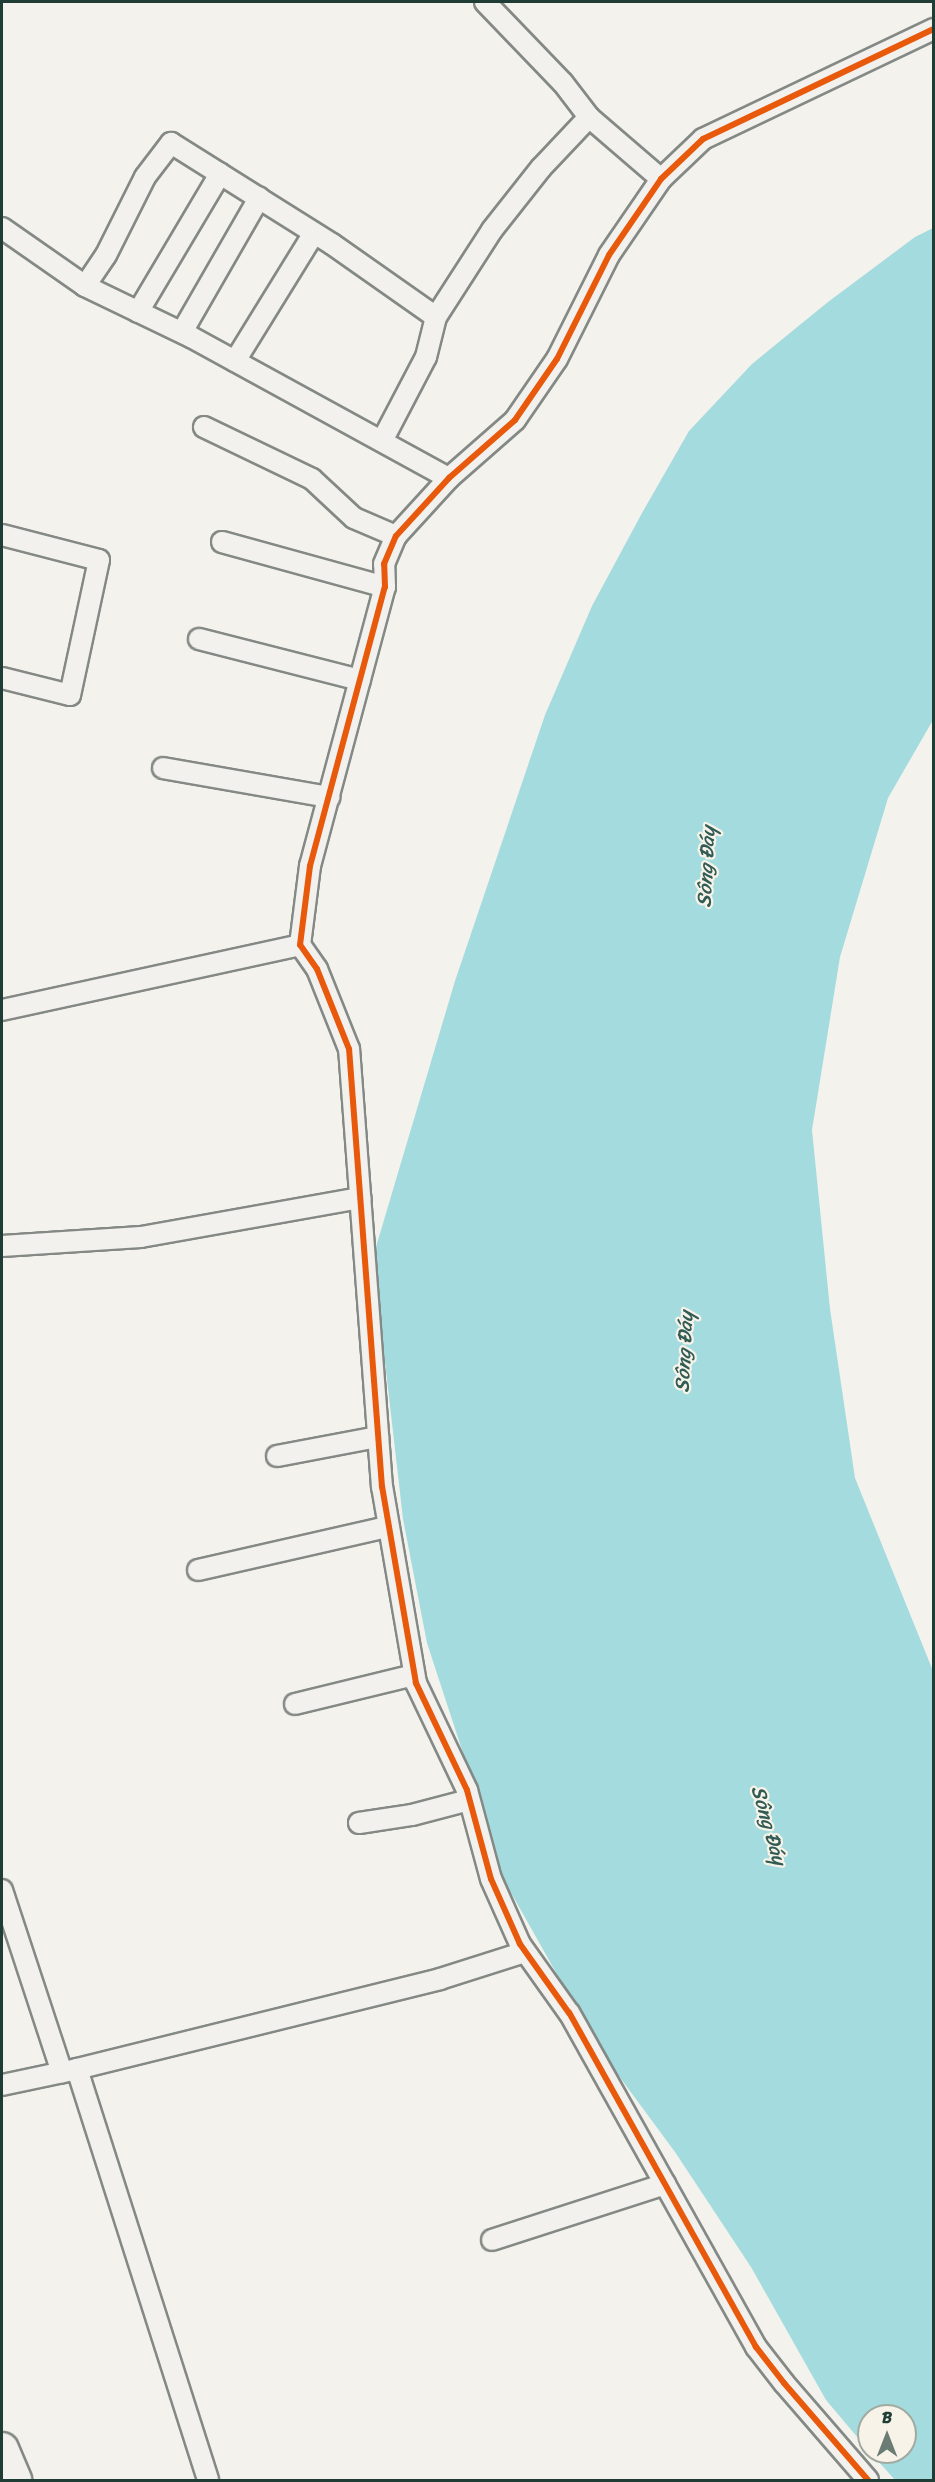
<!DOCTYPE html>
<meta charset="utf-8">
<style>
body{margin:0}
#map{position:relative;width:935px;height:2482px;overflow:hidden;background:#f4f2ec;font-family:Sriracha,sans-serif}
div>[style]{position:absolute}
[style*='--x']{left:calc(var(--x)*1px);top:calc(var(--y)*1px);width:calc(var(--w)*1px);rotate:calc(var(--a)*1deg)}
.water>*{inset:0;background:#a3dbde}
.roads{filter:drop-shadow(2px 0 #848985) drop-shadow(-2px 0 #848985) drop-shadow(0 2px #848985) drop-shadow(0 -2px #848985)}
.minor>*{height:20px;margin:-10px;padding:0 10px;transform-origin:10px;border-radius:10px;background:#f2f1ed}
.primary>*{height:32px;margin:-16px;padding:0 16px;transform-origin:16px;border-radius:16px;background:#f2f1ed}
.cycleway>*{height:6px;margin:-3px;padding:0 3px;transform-origin:3px;border-radius:3px;background:#e8590c}
span{translate:-50% -50%;white-space:nowrap;text-align:center;line-height:1.15;-webkit-text-stroke:4.5px #f7f3e8;paint-order:stroke}
.water-label{font-size:20px;color:#325b55;font-style:italic}
.frame{position:absolute;inset:0;border:3px solid #1f3d34;pointer-events:none}
.north{position:absolute;left:857px;top:2404px;width:60px;height:60px;box-sizing:border-box;background:#f7f3e8;border:2px solid #a1aaa0;border-radius:50%;rotate:0deg;font-size:16px;font-weight:700;line-height:24px;text-align:center;color:#1f3d34}
.north::after{content:'';display:block;margin:auto;width:21px;height:27px;background:#6a7c74;clip-path:polygon(50% 0,100% 100%,50% 72%,0 100%)}
</style>
<div id="map">
<div class="water">
<div style="clip-path:polygon(933px 228px,933px 720px,888px 798px,840px 957px,812px 1130px,830px 1309px,855px 1478px,933px 1671px,933px 2480px,895px 2480px,870px 2452px,905px 2452px,905px 2416px,869px 2416px,869px 2451px,826px 2400px,751px 2267px,675px 2152px,599px 2049px,496px 1866px,464px 1756px,427px 1643px,403px 1519px,373px 1257px,455px 981px,545px 715px,592px 606px,642px 513px,689px 431px,752px 364px,828px 302px,915px 237px)"></div>
</div>
<div class="roads">
<div class="minor">
<div style="--x:485;--y:2;--w:112;--a:46.1"></div>
<div style="--x:563;--y:83;--w:43;--a:52.6"></div>
<div style="--x:589;--y:117;--w:95;--a:40.7"></div>
<div style="--x:2;--y:228;--w:101;--a:34.9"></div>
<div style="--x:85;--y:286;--w:118;--a:25.7"></div>
<div style="--x:191;--y:337;--w:294;--a:28.7"></div>
<div style="--x:85;--y:286;--w:37;--a:-56"></div>
<div style="--x:106;--y:255;--w:87;--a:-63.4"></div>
<div style="--x:145;--y:177;--w:43;--a:-52.6"></div>
<div style="--x:171;--y:143;--w:190;--a:32.1"></div>
<div style="--x:332;--y:244;--w:127;--a:35.1"></div>
<div style="--x:138;--y:312;--w:161;--a:-59.3"></div>
<div style="--x:182;--y:332;--w:155;--a:-60.1"></div>
<div style="--x:235;--y:361;--w:150;--a:-58.3"></div>
<div style="--x:204;--y:427;--w:120;--a:25.7"></div>
<div style="--x:312;--y:479;--w:57;--a:42.9"></div>
<div style="--x:354;--y:518;--w:46;--a:23.2"></div>
<div style="--x:382;--y:441;--w:95;--a:-62.4"></div>
<div style="--x:426;--y:357;--w:41;--a:-76"></div>
<div style="--x:436;--y:317;--w:103;--a:-57.2"></div>
<div style="--x:492;--y:230;--w:79;--a:-51.7"></div>
<div style="--x:541;--y:168;--w:70;--a:-46.7"></div>
<div style="--x:2;--y:535;--w:100;--a:14.5"></div>
<div style="--x:99;--y:560;--w:138;--a:102.1"></div>
<div style="--x:70;--y:695;--w:70;--a:-166"></div>
<div style="--x:222;--y:542;--w:169;--a:15.4"></div>
<div style="--x:199;--y:639;--w:166;--a:14.3"></div>
<div style="--x:163;--y:768;--w:169;--a:9.9"></div>
<div style="--x:2;--y:1010;--w:305;--a:-12.3"></div>
<div style="--x:2;--y:1246;--w:139;--a:-3.7"></div>
<div style="--x:141;--y:1237;--w:223;--a:-10.1"></div>
<div style="--x:277;--y:1456;--w:103;--a:-10.7"></div>
<div style="--x:198;--y:1570;--w:195;--a:-12.8"></div>
<div style="--x:295;--y:1704;--w:122;--a:-13.7"></div>
<div style="--x:359;--y:1823;--w:54;--a:-8.6"></div>
<div style="--x:412;--y:1815;--w:59;--a:-14.7"></div>
<div style="--x:2;--y:1890;--w:192;--a:71.8"></div>
<div style="--x:77;--y:2069;--w:431;--a:72.3"></div>
<div style="--x:2;--y:2085;--w:77;--a:-12"></div>
<div style="--x:77;--y:2069;--w:374;--a:-13.9"></div>
<div style="--x:440;--y:1979;--w:89;--a:-17.6"></div>
<div style="--x:492;--y:2240;--w:182;--a:-17.9"></div>
<div style="--x:868;--y:2480;--w:128;--a:-130.9"></div>
<div style="--x:784;--y:2383;--w:46;--a:-127.9"></div>
<div style="--x:756;--y:2347;--w:383;--a:-119.2"></div>
<div style="--x:569;--y:2013;--w:85;--a:-125.4"></div>
<div style="--x:520;--y:1944;--w:71;--a:-114"></div>
<div style="--x:491;--y:1879;--w:92;--a:-105.1"></div>
<div style="--x:467;--y:1790;--w:119;--a:-115.5"></div>
<div style="--x:416;--y:1683;--w:199;--a:-99.8"></div>
<div style="--x:382;--y:1487;--w:439;--a:-94.3"></div>
<div style="--x:349;--y:1049;--w:86;--a:-111.8"></div>
<div style="--x:317;--y:969;--w:29;--a:-125"></div>
<div style="--x:300;--y:945;--w:80;--a:-82.8"></div>
<div style="--x:310;--y:866;--w:289;--a:-75"></div>
<div style="--x:385;--y:587;--w:23;--a:-92"></div>
<div style="--x:384;--y:564;--w:30;--a:-67"></div>
<div style="--x:396;--y:536;--w:79;--a:-47.6"></div>
<div style="--x:449;--y:478;--w:88;--a:-41.3"></div>
<div style="--x:515;--y:420;--w:74;--a:-55.5"></div>
<div style="--x:557;--y:359;--w:116;--a:-63.4"></div>
<div style="--x:609;--y:255;--w:92;--a:-55.6"></div>
<div style="--x:661;--y:179;--w:58;--a:-43.6"></div>
<div style="--x:703;--y:139;--w:256;--a:-25.5"></div>
</div>
<div class="primary">
<div style="--x:2;--y:2449;--w:34;--a:67"></div>
</div>
</div>
<div class="cycleway">
<div style="--x:868;--y:2480;--w:128;--a:-130.9"></div>
<div style="--x:784;--y:2383;--w:46;--a:-127.9"></div>
<div style="--x:756;--y:2347;--w:383;--a:-119.2"></div>
<div style="--x:569;--y:2013;--w:85;--a:-125.4"></div>
<div style="--x:520;--y:1944;--w:71;--a:-114"></div>
<div style="--x:491;--y:1879;--w:92;--a:-105.1"></div>
<div style="--x:467;--y:1790;--w:119;--a:-115.5"></div>
<div style="--x:416;--y:1683;--w:199;--a:-99.8"></div>
<div style="--x:382;--y:1487;--w:439;--a:-94.3"></div>
<div style="--x:349;--y:1049;--w:86;--a:-111.8"></div>
<div style="--x:317;--y:969;--w:29;--a:-125"></div>
<div style="--x:300;--y:945;--w:80;--a:-82.8"></div>
<div style="--x:310;--y:866;--w:289;--a:-75"></div>
<div style="--x:385;--y:587;--w:23;--a:-92"></div>
<div style="--x:384;--y:564;--w:30;--a:-67"></div>
<div style="--x:396;--y:536;--w:79;--a:-47.6"></div>
<div style="--x:449;--y:478;--w:88;--a:-41.3"></div>
<div style="--x:515;--y:420;--w:74;--a:-55.5"></div>
<div style="--x:557;--y:359;--w:116;--a:-63.4"></div>
<div style="--x:609;--y:255;--w:92;--a:-55.6"></div>
<div style="--x:661;--y:179;--w:58;--a:-43.6"></div>
<div style="--x:703;--y:139;--w:256;--a:-25.5"></div>
</div>
<div class="water-label">
<span style="left:706px;top:867px;rotate:-87deg">Sông Đáy</span>
<span style="left:684px;top:1352px;rotate:-87deg">Sông Đáy</span>
<span style="left:769px;top:1825px;rotate:74deg">Sông Đáy</span>
</div>
<div class="frame"></div>
<div class="north">B</div>
</div>
